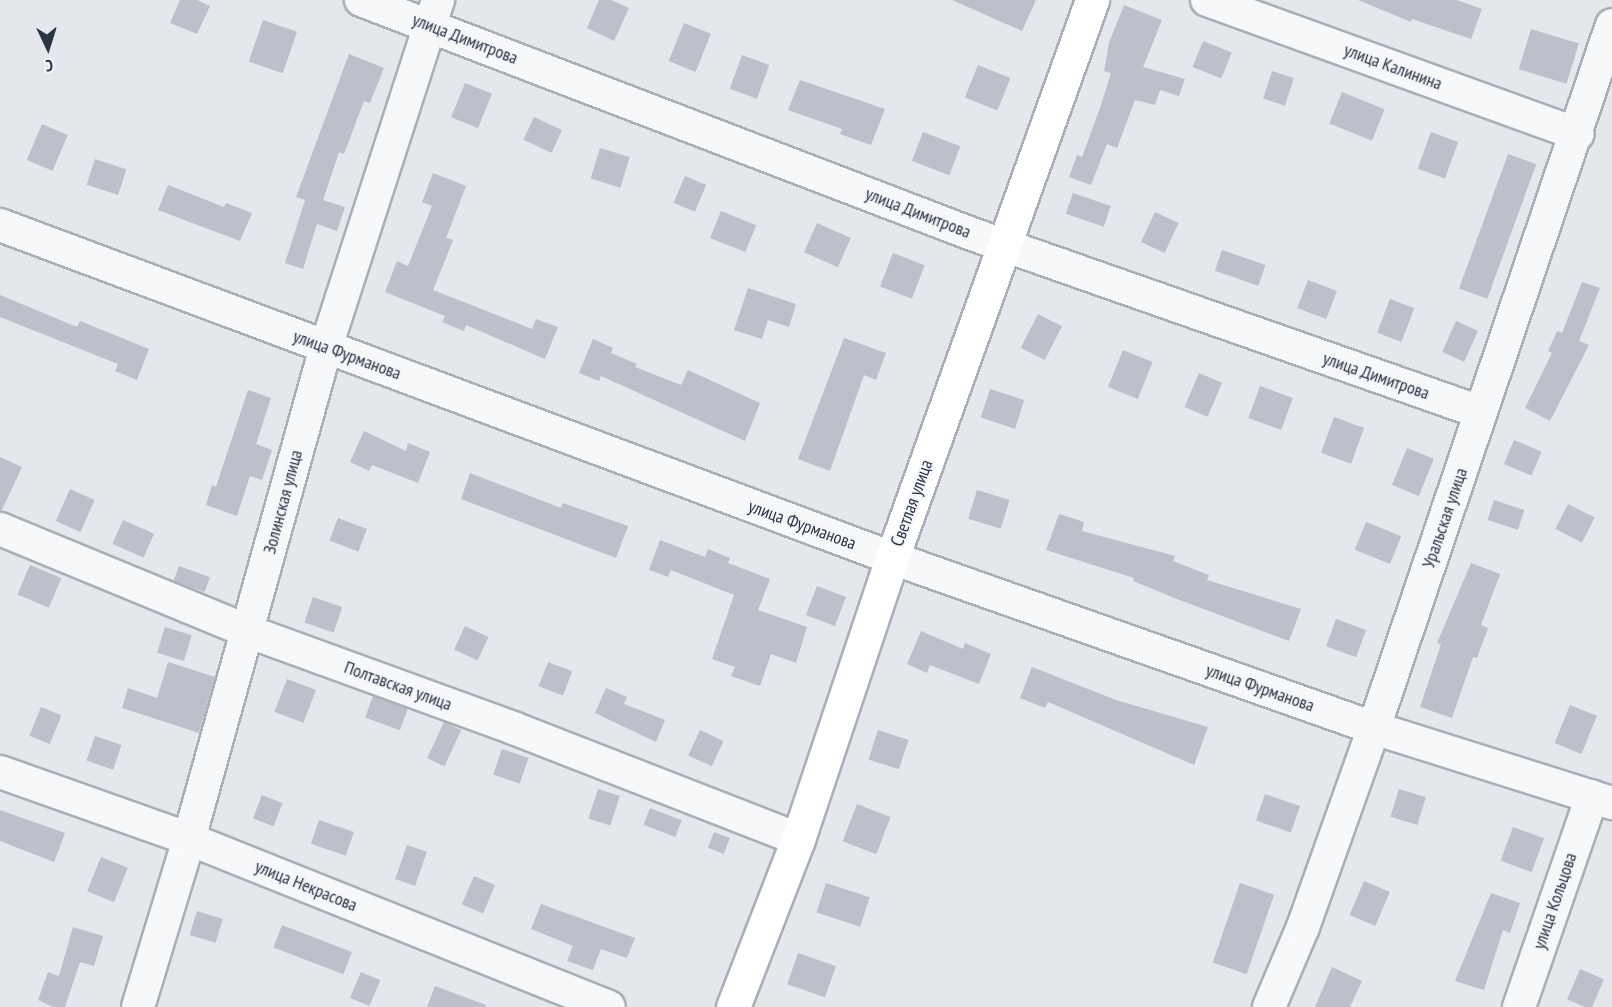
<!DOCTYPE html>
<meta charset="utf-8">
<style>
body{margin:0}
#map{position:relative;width:1612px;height:1007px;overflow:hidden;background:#e4e7ec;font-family:"PT Sans Narrow",sans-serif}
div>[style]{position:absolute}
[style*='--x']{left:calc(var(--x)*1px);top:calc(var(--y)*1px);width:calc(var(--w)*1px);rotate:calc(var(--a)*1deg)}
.building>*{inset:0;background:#bbc0ca;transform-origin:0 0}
.roads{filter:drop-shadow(2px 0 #a9aeb7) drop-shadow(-2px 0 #a9aeb7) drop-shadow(0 2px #a9aeb7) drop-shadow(0 -2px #a9aeb7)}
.minor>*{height:32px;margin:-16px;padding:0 16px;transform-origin:16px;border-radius:16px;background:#f7f8fa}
.major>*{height:33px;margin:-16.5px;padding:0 16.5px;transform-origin:16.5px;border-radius:16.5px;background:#fff}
span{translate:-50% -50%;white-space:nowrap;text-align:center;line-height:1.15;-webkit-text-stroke:4.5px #f4f6f9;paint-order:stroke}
.street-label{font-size:18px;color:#2b3445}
.north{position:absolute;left:18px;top:18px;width:60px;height:60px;-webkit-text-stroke:4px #f4f6f9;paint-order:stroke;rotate:176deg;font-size:16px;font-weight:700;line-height:24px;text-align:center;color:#2b3445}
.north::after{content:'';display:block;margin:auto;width:21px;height:27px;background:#2b3445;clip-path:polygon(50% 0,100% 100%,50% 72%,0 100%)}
</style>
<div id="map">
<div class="building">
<div style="clip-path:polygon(180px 0,197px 0,210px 6px,197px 34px,170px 23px)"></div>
<div style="clip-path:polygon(599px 0,611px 0,629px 8px,614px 41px,587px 28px)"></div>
<div style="clip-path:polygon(952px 0,1036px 0,1022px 31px)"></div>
<div style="clip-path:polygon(1358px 0,1457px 0,1482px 9px,1471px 39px,1412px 19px,1411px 22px)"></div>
<div style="clip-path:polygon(1124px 5px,1162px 20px,1143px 67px,1185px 79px,1179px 96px,1160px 90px,1155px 105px,1135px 100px,1117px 148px,1107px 144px,1091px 185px,1069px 177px,1077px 155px,1082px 157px,1101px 105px,1111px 73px,1104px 71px,1109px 43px)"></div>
<div style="left:263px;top:20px;width:36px;height:44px;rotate:19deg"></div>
<div style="left:684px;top:23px;width:29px;height:41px;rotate:22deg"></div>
<div style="left:1531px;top:29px;width:50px;height:42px;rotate:17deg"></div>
<div style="left:1203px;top:41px;width:31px;height:28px;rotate:22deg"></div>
<div style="clip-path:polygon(349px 54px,384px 68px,370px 103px,364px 101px,344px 154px,339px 152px,323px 200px,345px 207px,337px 231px,317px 224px,303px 269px,285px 263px,305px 200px,296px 197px)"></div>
<div style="left:742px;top:55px;width:29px;height:36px;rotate:20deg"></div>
<div style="left:978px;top:65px;width:35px;height:35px;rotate:22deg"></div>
<div style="left:1272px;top:71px;width:23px;height:29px;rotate:18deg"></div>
<div style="clip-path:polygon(800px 80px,885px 109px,871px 145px,840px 134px,842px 129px,788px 110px)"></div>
<div style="left:465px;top:83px;width:29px;height:37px;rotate:22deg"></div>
<div style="left:1342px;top:92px;width:46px;height:34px;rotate:22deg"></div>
<div style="left:534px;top:117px;width:31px;height:25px;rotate:25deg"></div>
<div style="left:42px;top:124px;width:28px;height:39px;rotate:23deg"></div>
<div style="left:923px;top:132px;width:40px;height:31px;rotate:21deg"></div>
<div style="left:1431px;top:132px;width:29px;height:39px;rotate:20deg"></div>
<div style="left:600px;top:148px;width:31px;height:32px;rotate:17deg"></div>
<div style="left:1508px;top:154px;width:30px;height:143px;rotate:20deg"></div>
<div style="left:95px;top:159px;width:33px;height:27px;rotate:18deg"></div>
<div style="clip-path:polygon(433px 173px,466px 186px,446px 238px,453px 240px,433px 290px,532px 329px,536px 319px,558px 327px,545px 359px,466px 325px,464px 331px,442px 322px,445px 316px,385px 292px,397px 261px,408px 266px,432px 206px,422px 202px)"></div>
<div style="left:685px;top:176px;width:23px;height:29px;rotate:23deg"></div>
<div style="clip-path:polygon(168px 185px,224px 207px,226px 203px,252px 213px,240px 241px,158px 210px)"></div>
<div style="left:1073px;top:193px;width:40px;height:22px;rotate:19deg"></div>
<div style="left:721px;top:211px;width:38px;height:29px;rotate:22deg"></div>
<div style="left:1155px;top:212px;width:26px;height:33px;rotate:25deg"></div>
<div style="left:817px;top:223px;width:37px;height:32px;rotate:24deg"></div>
<div style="left:1222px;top:250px;width:46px;height:22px;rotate:19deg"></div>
<div style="left:893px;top:253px;width:34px;height:36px;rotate:21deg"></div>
<div style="left:1308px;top:280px;width:31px;height:30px;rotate:21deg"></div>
<div style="clip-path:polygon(1582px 282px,1600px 288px,1579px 341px,1589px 345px,1550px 421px,1525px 408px,1552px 353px,1548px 351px,1557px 331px,1562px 333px)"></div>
<div style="clip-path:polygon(748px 288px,796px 304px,789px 327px,768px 320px,762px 339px,734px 330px)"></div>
<div style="clip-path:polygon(0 295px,77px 327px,80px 321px,149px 349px,137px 380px,115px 371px,118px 364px,0 317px)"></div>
<div style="left:1390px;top:299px;width:26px;height:36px;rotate:21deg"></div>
<div style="left:1038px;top:314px;width:27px;height:38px;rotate:27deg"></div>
<div style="left:1456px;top:321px;width:24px;height:34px;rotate:24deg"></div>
<div style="clip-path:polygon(844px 338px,886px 353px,876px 380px,864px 375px,830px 471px,798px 459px)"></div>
<div style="clip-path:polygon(593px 339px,613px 348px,611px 353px,637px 364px,635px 367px,681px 385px,688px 370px,760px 403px,745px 441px,601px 376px,599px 381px,579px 373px)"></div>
<div style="left:1123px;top:350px;width:32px;height:40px;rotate:22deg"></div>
<div style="left:1199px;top:373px;width:25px;height:37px;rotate:23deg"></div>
<div style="left:1260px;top:386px;width:35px;height:34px;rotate:20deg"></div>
<div style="left:990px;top:389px;width:36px;height:30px;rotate:18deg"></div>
<div style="clip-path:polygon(248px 390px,271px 398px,256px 444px,272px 450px,262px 480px,250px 476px,237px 516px,206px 505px,212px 485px,216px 487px)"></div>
<div style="left:1334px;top:417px;width:32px;height:38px;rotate:20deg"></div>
<div style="clip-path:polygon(364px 431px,406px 451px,408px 443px,430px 452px,418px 483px,372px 465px,369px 471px,350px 462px)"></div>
<div style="left:1514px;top:440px;width:30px;height:26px;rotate:23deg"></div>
<div style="left:1407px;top:448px;width:29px;height:40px;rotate:22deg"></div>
<div style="clip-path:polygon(0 457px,22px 467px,1px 512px,0 511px)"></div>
<div style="clip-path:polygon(470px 473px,561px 508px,563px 503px,628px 526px,616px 558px,461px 499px)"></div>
<div style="left:70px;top:489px;width:27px;height:35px;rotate:24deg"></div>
<div style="left:977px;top:490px;width:34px;height:30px;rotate:17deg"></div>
<div style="left:1494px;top:500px;width:32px;height:21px;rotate:18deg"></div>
<div style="left:1568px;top:504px;width:30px;height:28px;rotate:27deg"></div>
<div style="clip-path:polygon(1059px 514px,1084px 522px,1082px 531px,1175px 556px,1173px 561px,1209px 575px,1207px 580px,1301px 609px,1289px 641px,1177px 599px,1133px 581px,1134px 578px,1046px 550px)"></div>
<div style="left:338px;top:518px;width:31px;height:24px;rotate:21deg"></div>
<div style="left:123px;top:520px;width:34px;height:26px;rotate:24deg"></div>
<div style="left:1366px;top:522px;width:38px;height:30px;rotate:22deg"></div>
<div style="clip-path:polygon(660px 540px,705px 557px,708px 549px,730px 558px,728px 563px,770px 579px,758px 610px,807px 627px,796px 663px,771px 654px,760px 686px,731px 676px,735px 667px,712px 659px,734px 595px,671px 570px,668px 577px,649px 570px)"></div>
<div style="clip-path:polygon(1471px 563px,1500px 574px,1481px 625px,1488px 628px,1477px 658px,1473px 657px,1452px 718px,1420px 707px,1441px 644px,1437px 643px)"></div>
<div style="left:30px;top:565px;width:34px;height:32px;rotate:23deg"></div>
<div style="left:179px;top:566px;width:33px;height:16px;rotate:20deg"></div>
<div style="left:817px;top:586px;width:31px;height:31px;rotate:21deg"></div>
<div style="left:313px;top:597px;width:31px;height:27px;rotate:19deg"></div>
<div style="left:1336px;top:619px;width:32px;height:29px;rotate:20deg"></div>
<div style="left:465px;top:626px;width:26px;height:26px;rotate:25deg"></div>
<div style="left:165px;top:627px;width:28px;height:27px;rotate:17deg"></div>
<div style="clip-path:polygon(921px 631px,963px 649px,965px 643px,991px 654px,979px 684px,930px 665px,927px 673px,907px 664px)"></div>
<div style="clip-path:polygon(168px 662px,215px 677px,199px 733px,122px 708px,128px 688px,157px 698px)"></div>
<div style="left:548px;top:662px;width:26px;height:26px;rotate:21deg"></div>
<div style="clip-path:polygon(1032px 667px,1116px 700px,1208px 727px,1194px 765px,1048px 702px,1045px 708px,1020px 698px)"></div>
<div style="left:287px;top:679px;width:31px;height:35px;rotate:21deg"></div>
<div style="clip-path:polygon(606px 688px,627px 697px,624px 704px,665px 720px,656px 742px,595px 713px)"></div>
<div style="left:373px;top:696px;width:37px;height:23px;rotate:20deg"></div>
<div style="left:1570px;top:705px;width:29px;height:41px;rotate:22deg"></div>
<div style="left:41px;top:707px;width:22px;height:31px;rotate:22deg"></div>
<div style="left:444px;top:722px;width:19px;height:40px;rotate:25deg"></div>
<div style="left:700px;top:730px;width:26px;height:28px;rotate:25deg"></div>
<div style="left:878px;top:730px;width:32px;height:31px;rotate:18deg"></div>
<div style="left:95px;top:736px;width:28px;height:26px;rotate:19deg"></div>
<div style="left:502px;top:749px;width:28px;height:27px;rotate:19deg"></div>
<div style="left:598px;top:789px;width:23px;height:31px;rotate:18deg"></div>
<div style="left:1399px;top:789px;width:28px;height:29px;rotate:17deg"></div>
<div style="left:1265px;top:794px;width:37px;height:28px;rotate:19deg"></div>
<div style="left:262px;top:795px;width:22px;height:25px;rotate:21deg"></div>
<div style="left:857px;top:804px;width:36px;height:40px;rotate:21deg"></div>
<div style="left:650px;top:808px;width:34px;height:18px;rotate:21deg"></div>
<div style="clip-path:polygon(0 810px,65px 833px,54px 862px,0 841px)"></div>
<div style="left:319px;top:820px;width:37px;height:25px;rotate:19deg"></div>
<div style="left:1513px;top:827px;width:33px;height:36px;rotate:20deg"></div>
<div style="left:714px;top:832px;width:17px;height:17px;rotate:21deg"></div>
<div style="left:407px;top:845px;width:21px;height:36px;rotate:19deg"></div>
<div style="left:101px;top:857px;width:29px;height:37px;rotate:22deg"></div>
<div style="left:474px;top:876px;width:23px;height:31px;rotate:23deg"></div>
<div style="left:1364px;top:881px;width:28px;height:37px;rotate:23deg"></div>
<div style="left:826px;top:883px;width:46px;height:31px;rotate:18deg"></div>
<div style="left:1240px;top:883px;width:36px;height:84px;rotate:19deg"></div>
<div style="clip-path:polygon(1491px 893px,1520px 903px,1510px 933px,1503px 930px,1484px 990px,1455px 981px)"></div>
<div style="clip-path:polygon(541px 904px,635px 938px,627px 958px,601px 949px,593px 970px,567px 961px,573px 946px,531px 929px)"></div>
<div style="left:197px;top:911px;width:27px;height:25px;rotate:17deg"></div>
<div style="left:282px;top:925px;width:75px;height:24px;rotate:21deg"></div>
<div style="clip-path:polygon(73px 927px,103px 936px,94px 966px,80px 962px,65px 1007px,53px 1007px,38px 1000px,48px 972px,59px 976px)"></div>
<div style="left:798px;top:953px;width:40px;height:33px;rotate:19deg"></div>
<div style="clip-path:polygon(1332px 967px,1362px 981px,1350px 1007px,1315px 1007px)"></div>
<div style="left:1580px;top:969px;width:26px;height:33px;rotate:23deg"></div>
<div style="left:361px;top:972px;width:21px;height:28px;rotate:23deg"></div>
<div style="clip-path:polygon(435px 986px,486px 1005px,485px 1007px,427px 1007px)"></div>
</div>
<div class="roads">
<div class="minor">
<div style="--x:361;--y:0;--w:654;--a:20.96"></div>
<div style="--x:972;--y:234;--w:538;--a:19.31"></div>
<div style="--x:1207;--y:0;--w:394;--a:19.9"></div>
<div style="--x:0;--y:225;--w:952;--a:20.47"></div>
<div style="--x:892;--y:558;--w:511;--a:19.43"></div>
<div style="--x:1374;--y:728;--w:250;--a:17.5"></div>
<div style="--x:0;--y:529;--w:267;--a:22.4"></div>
<div style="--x:247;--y:631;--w:283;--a:20"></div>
<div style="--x:513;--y:728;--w:306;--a:21.3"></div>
<div style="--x:0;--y:772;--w:201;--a:19.5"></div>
<div style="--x:189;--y:839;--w:452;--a:21.8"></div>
<div style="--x:138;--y:1007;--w:176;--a:-73.1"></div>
<div style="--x:189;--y:839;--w:511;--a:-74.44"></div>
<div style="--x:326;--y:347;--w:365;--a:-72.1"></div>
<div style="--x:1269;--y:1007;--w:87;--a:-67"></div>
<div style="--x:1303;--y:927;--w:211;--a:-70.4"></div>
<div style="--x:1374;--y:728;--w:742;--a:-71.3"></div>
<div style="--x:1519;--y:1007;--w:223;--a:-70.9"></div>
</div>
<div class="major">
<div style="--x:733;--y:1007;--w:180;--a:-68.8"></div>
<div style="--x:798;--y:839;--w:296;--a:-71.5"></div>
<div style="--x:892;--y:558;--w:593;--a:-70.28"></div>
</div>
</div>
<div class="street-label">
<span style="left:465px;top:39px;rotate:21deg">улица Димитрова</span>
<span style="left:1393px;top:67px;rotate:20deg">улица Калинина</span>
<span style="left:918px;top:213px;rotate:21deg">улица Димитрова</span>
<span style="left:347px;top:355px;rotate:20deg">улица Фурманова</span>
<span style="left:1376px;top:376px;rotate:19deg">улица Димитрова</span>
<span style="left:283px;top:502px;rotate:-75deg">Золинская улица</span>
<span style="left:912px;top:503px;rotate:-70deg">Светлая улица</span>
<span style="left:1445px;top:518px;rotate:-71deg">Уральская улица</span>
<span style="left:802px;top:525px;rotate:20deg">улица Фурманова</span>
<span style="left:398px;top:686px;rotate:20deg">Полтавская улица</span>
<span style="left:1260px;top:688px;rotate:19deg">улица Фурманова</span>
<span style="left:306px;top:886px;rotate:22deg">улица Некрасова</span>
<span style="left:1555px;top:901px;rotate:-71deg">улица Кольцова</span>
</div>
<div class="north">С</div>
</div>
